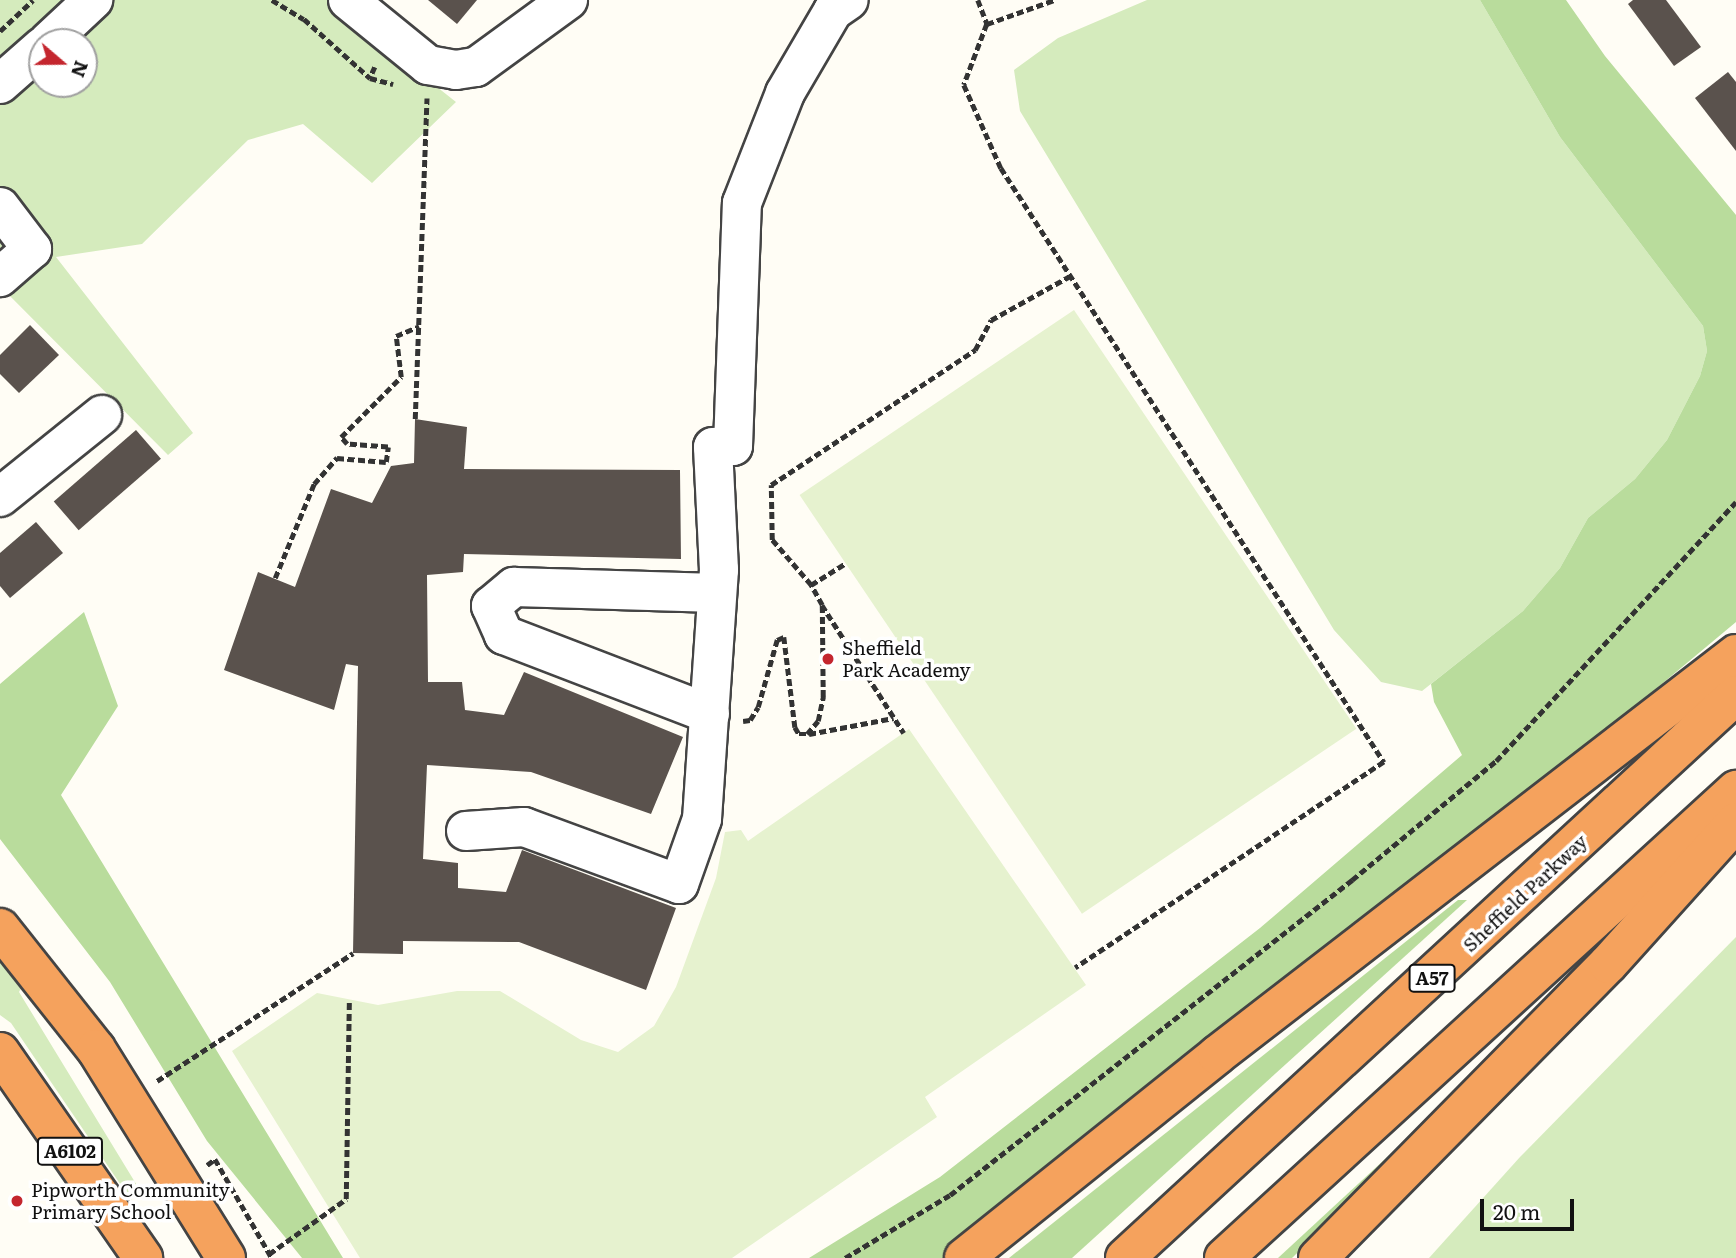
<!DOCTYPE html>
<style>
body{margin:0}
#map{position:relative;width:1736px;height:1258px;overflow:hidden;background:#fffdf5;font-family:Literata,serif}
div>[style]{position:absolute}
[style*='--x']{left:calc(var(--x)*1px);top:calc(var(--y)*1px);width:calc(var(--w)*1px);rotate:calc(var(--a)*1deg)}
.green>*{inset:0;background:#d5ebbd}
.forest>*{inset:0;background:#b9dc9c}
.pitch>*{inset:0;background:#e6f2cf;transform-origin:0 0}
.building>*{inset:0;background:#5a524d;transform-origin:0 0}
.path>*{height:4.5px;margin-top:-2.25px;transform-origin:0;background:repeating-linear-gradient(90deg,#333 0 7px,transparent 0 10.5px)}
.roads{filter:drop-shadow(2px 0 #444) drop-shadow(-2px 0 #444) drop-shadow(0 2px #444) drop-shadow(0 -2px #444)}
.minor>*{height:38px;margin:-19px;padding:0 19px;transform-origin:19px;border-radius:19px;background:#fff}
.highway>*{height:38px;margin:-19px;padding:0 19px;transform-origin:19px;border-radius:19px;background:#f5a25d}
.dots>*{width:19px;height:19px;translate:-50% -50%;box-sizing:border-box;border:4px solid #fff;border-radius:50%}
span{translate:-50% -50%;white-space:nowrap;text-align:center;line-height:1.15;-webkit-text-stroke:7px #fff;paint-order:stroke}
.shield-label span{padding:2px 5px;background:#fff;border:2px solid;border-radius:5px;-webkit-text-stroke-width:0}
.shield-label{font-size:18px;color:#111;font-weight:700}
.poi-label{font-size:19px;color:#111}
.left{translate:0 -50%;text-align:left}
.street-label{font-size:19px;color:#111}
.north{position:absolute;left:28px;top:28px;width:70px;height:70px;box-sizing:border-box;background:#fff;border:2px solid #a0a0a0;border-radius:50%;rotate:110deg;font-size:19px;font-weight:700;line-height:28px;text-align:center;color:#111}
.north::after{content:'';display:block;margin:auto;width:24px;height:32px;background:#c4262e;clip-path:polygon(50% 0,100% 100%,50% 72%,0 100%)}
.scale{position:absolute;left:1480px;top:1199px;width:94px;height:32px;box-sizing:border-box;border:4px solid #111;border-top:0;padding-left:9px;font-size:21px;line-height:24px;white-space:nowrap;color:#111;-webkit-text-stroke:5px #fff;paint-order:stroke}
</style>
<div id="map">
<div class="green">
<div style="clip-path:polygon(evenodd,0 0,327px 0,456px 102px,372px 183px,303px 124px,248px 140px,142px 244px,56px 257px,193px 433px,168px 455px,0 286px,0 0,42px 42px,84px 42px,84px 84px,42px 84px,42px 42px)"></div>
<div style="clip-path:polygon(1147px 0,1480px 0,1560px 137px,1703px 326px,1707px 351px,1700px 376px,1667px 440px,1635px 479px,1588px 518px,1560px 568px,1523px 611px,1422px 691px,1381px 682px,1334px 630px,1020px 111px,1014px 70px,1058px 38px)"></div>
<div style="clip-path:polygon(1736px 937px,1736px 1258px,1429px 1258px,1520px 1157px)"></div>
<div style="clip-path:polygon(0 956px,22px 986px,19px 992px,141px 1192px,131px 1200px,11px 1023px,0 1015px)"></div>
</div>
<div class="forest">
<div style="clip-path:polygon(1480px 0,1566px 0,1605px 56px,1736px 215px,1736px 622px,1573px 758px,947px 1258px,809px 1258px,940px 1177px,1260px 928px,1462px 755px,1434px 702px,1431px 684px,1523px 611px,1560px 568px,1588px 518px,1635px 479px,1667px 440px,1700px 376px,1707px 351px,1703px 326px,1560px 137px)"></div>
<div style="clip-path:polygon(84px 612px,118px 706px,61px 795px,343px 1258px,302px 1258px,207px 1141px,110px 982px,0 839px,0 684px)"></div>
<div style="clip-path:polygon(1458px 900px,1467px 900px,1072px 1258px,1009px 1258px)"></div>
<div style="clip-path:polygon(1426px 1128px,1292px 1258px,1278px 1258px,1411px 1135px)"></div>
</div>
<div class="pitch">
<div style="left:1074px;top:310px;width:505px;height:331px;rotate:56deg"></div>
<div style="clip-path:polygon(909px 729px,1086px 985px,925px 1097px,937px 1117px,732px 1258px,360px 1258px,232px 1051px,317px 993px,378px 1005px,457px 991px,500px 991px,581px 1040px,618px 1052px,654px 1026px,676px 987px,716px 878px,725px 832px,741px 830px,748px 841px)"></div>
</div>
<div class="building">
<div style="clip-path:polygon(428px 0,477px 0,457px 24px)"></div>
<div style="clip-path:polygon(1633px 0,1666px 0,1701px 47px,1674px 66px,1628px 4px)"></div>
<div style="clip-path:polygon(1728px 72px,1736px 82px,1736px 151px,1695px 98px)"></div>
<div style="clip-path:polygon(30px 325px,59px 355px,19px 393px,0 374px,0 355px)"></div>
<div style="clip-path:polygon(415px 419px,467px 427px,464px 469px,680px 470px,681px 559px,464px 554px,463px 572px,427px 575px,428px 682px,462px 682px,465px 710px,504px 715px,524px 672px,683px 737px,651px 814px,531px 772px,427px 765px,423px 859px,458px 863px,458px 888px,506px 892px,522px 850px,676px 908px,646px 990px,519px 942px,403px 941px,403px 954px,353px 953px,358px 666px,346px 664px,334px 710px,224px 670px,258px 572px,295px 587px,331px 489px,372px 503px,391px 466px,414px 463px)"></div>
<div style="left:136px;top:430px;width:38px;height:109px;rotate:49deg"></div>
<div style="clip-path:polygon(36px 522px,63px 553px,10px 598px,0 586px,0 553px)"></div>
</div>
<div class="path">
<div style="--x:272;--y:0;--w:37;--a:31"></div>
<div style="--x:304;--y:19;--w:89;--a:41.8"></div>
<div style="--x:978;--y:0;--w:26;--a:69"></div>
<div style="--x:987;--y:24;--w:65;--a:110.7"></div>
<div style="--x:964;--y:85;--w:91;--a:66"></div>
<div style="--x:1001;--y:168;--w:707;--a:57.19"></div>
<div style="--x:1384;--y:762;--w:371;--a:146.3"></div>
<div style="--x:987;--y:24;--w:71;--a:-19.7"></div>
<div style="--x:0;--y:31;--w:45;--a:-43.2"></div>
<div style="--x:375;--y:67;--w:12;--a:114"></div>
<div style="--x:370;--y:78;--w:24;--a:15"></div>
<div style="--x:415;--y:419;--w:321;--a:-87.9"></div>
<div style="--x:275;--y:578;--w:102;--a:-67.5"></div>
<div style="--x:314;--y:484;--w:35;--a:-49"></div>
<div style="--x:337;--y:458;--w:49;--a:4.7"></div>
<div style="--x:386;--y:462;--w:15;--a:-82"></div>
<div style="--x:388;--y:447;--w:41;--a:-175.8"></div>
<div style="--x:347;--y:444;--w:9;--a:-131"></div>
<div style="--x:341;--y:437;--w:85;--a:-45"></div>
<div style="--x:401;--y:377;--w:41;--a:-97"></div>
<div style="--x:396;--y:336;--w:25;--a:-23"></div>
<div style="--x:811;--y:585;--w:60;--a:-130.9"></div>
<div style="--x:772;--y:540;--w:55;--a:-91"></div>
<div style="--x:771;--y:485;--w:245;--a:-33.5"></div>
<div style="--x:975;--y:350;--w:34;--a:-62"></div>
<div style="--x:991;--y:320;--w:90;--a:-29.1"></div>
<div style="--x:822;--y:605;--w:152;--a:57.4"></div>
<div style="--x:743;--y:721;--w:7;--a:-8"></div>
<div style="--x:750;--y:720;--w:15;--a:-58"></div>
<div style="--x:758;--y:707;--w:70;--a:-74.2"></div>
<div style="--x:777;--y:640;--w:8;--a:-23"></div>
<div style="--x:784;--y:637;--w:91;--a:83"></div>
<div style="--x:795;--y:727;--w:8;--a:60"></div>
<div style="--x:799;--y:734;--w:8;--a:0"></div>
<div style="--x:807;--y:734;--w:17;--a:-50"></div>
<div style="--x:818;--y:721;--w:25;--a:-78"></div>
<div style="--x:823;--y:697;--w:92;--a:-90.6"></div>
<div style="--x:822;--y:605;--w:23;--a:-119"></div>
<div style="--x:811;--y:585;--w:41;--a:-32.2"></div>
<div style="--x:809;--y:734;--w:86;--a:-10.7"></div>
<div style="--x:157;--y:1081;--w:234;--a:-33.1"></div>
<div style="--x:207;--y:1165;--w:10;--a:-37"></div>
<div style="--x:215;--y:1159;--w:114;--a:60.1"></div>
<div style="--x:269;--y:1254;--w:95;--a:-35.5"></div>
<div style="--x:346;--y:1199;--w:199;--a:-89.1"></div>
<div style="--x:845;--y:1258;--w:122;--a:-31"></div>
<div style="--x:950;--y:1195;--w:511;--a:-38.08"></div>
<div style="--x:1352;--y:880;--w:187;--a:-39.6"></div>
<div style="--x:1496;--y:761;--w:353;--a:-47.2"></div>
</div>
<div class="roads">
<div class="minor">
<div style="--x:348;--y:0;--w:103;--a:39.1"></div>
<div style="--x:428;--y:65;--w:28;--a:10"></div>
<div style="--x:456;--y:70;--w:20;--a:-9"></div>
<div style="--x:476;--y:67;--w:114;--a:-36.1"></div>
<div style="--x:48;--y:42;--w:62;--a:-43"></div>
<div style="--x:0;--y:84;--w:56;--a:-41.4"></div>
<div style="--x:0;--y:207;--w:53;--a:52.7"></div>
<div style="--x:32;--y:249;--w:43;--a:138.8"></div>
<div style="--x:0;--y:497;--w:131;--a:-38.8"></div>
<div style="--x:710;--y:714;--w:221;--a:-159"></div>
<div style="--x:504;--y:635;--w:32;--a:-114"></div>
<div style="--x:491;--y:606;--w:30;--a:-40"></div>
<div style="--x:514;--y:587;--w:203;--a:1.7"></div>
<div style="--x:466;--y:831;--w:58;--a:-3.9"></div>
<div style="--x:524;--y:827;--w:165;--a:20.2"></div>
<div style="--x:679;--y:884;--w:69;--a:-70.5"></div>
<div style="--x:702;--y:819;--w:250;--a:-86.1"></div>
<div style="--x:719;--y:570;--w:123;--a:-92.8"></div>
<div style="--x:713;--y:447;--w:20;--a:-3"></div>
<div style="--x:733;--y:446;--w:243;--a:-87.9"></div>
<div style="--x:742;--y:203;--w:118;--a:-68.6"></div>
<div style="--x:785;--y:93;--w:95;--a:-59.7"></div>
<div style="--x:833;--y:11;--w:19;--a:-35"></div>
</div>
<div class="highway">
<div style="--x:0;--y:928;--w:154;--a:51.6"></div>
<div style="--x:96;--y:1049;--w:246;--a:58.1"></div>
<div style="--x:0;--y:1052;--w:251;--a:55.2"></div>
<div style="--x:964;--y:1258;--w:324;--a:-38.7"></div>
<div style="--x:1217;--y:1055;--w:656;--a:-37.69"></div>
<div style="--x:1125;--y:1258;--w:831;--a:-42.66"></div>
<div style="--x:1224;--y:1258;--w:694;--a:-42.43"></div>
<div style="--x:1318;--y:1258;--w:413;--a:-45.4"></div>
<div style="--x:1608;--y:964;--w:191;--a:-48"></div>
</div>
</div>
<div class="dots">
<div style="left:828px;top:659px;background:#c4262e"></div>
<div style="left:17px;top:1201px;background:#c4262e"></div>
</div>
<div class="shield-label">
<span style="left:1432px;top:978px">A57</span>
<span style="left:70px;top:1151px">A6102</span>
</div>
<div class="poi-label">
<span class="left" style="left:842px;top:659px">Sheffield<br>Park Academy</span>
<span class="left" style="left:31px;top:1201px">Pipworth Community<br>Primary School</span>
</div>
<div class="street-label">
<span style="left:1525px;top:893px;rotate:-43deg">Sheffield Parkway</span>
</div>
<div class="north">N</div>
<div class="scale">20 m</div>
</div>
